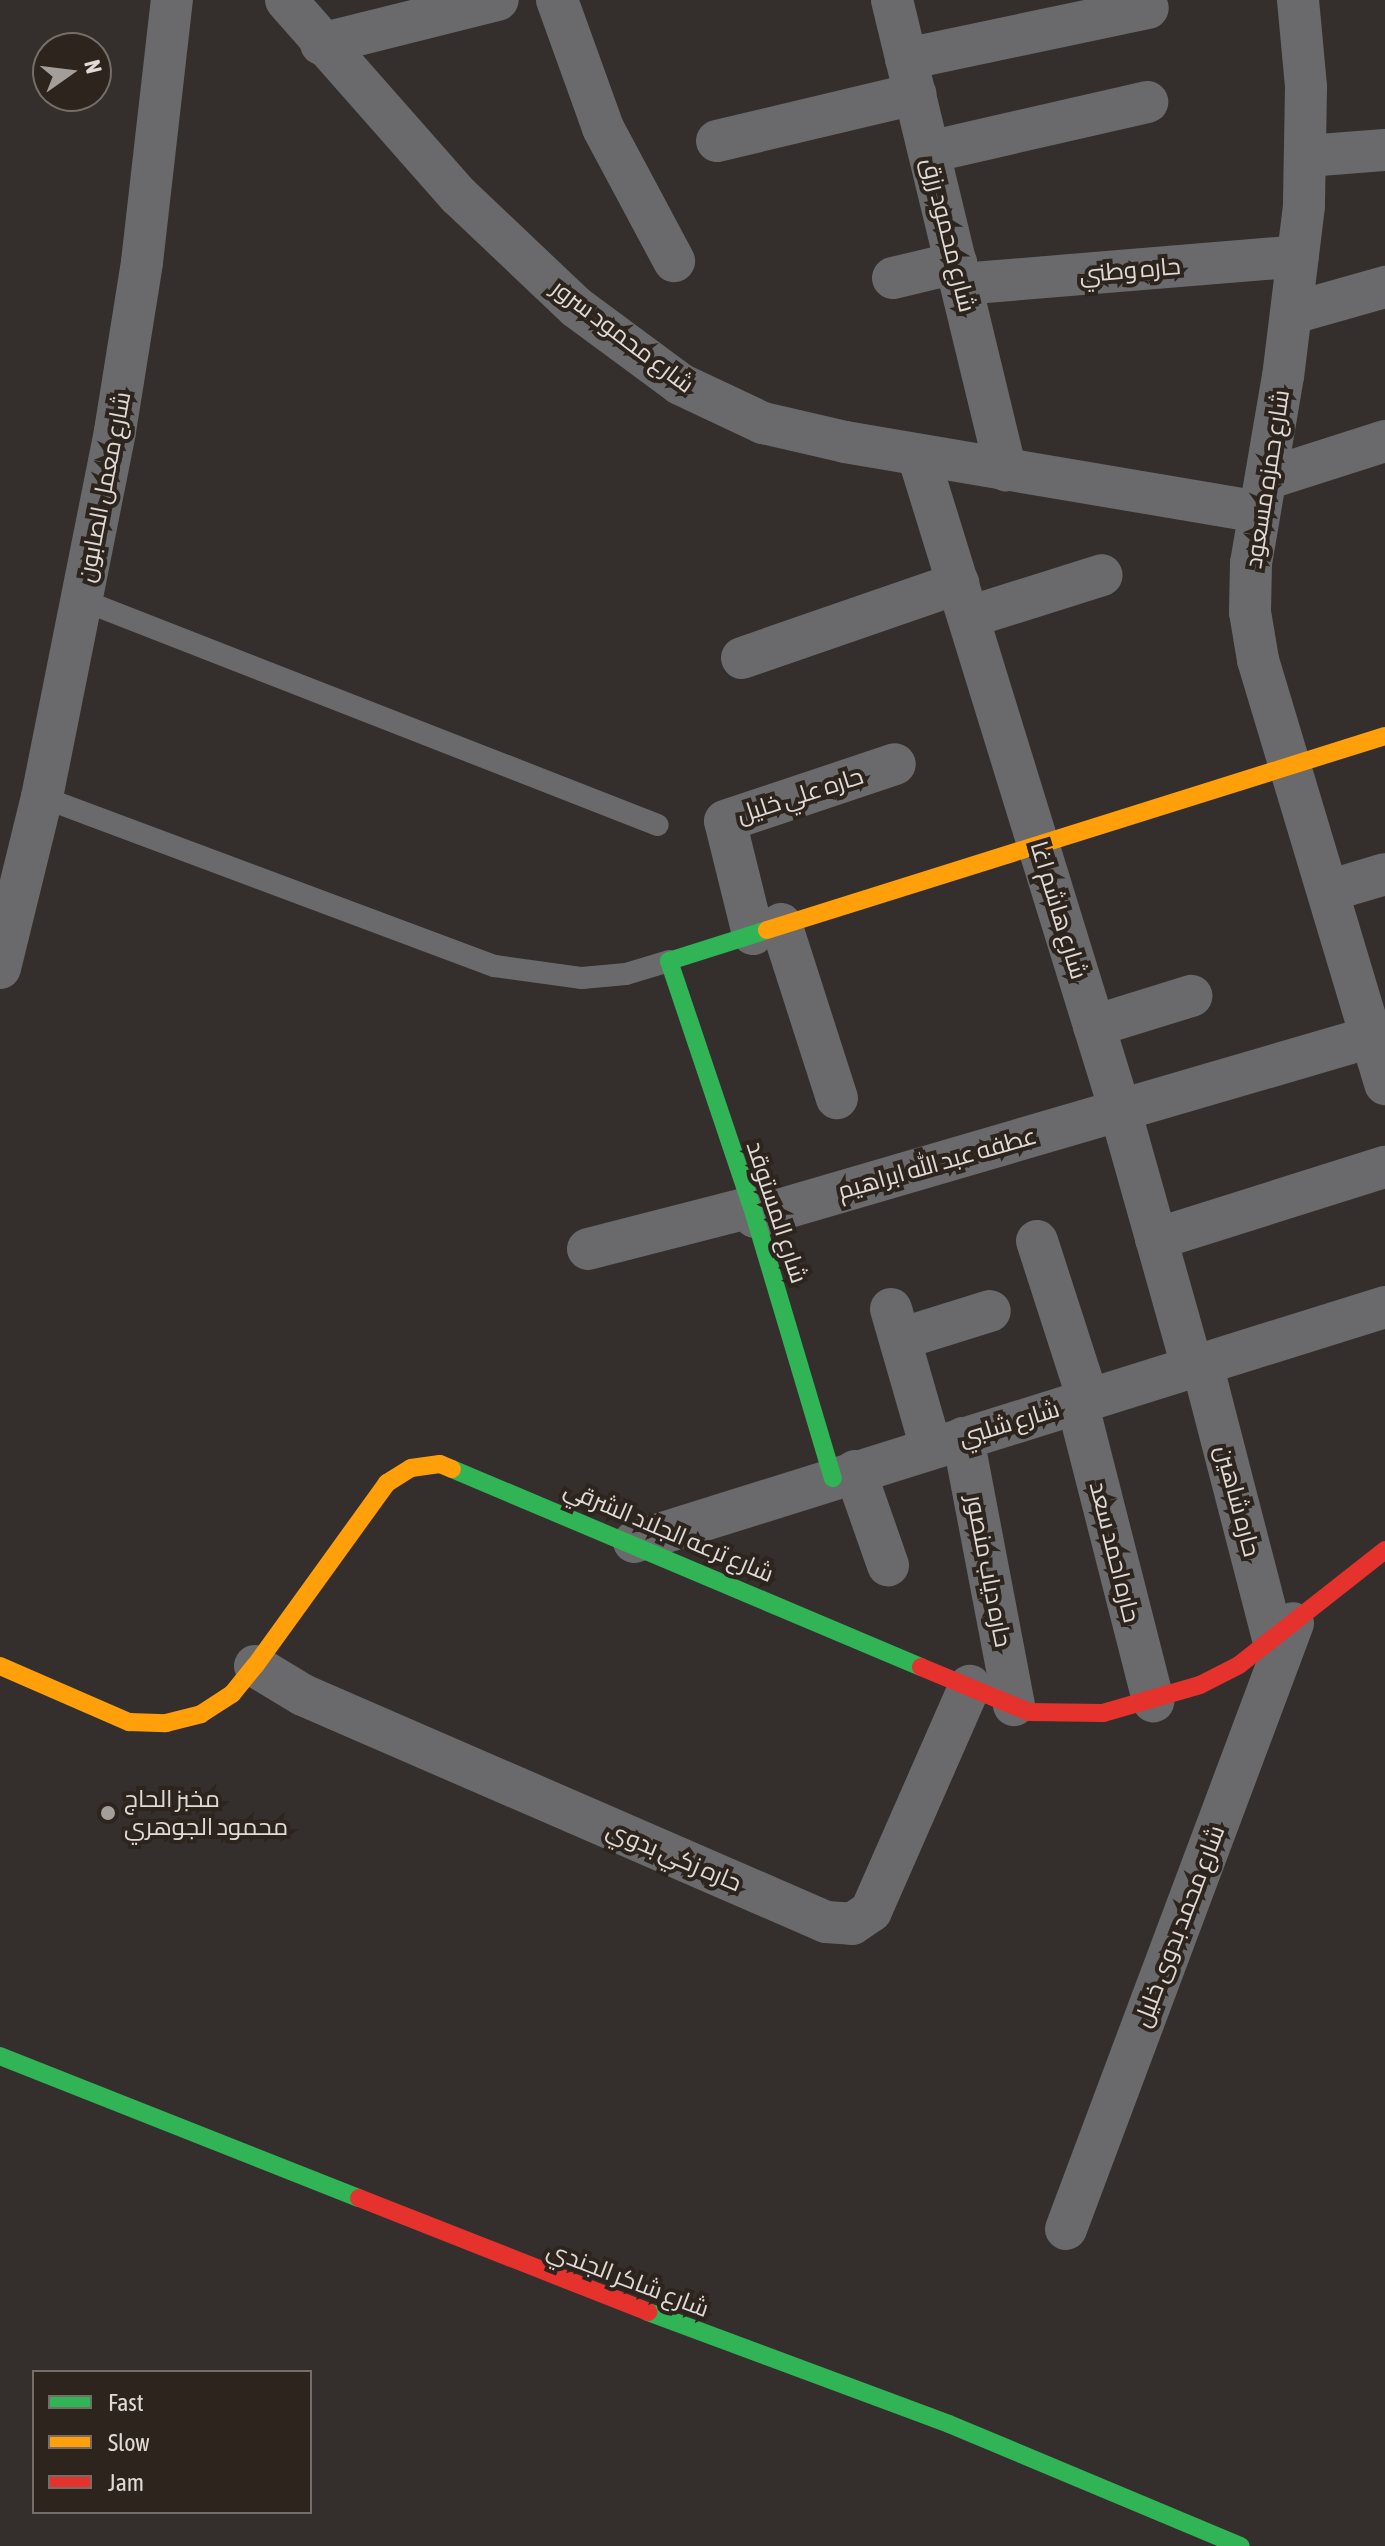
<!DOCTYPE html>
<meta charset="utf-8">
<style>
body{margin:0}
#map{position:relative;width:1385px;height:2546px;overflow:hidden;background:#342f2c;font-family:"Asap Condensed",Cairo,sans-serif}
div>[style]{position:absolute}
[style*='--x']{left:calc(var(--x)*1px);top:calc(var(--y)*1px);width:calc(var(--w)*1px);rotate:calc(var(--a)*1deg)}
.lane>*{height:22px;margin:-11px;padding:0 11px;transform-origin:11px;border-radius:11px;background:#6a6a6c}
.street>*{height:42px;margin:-21px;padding:0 21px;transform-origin:21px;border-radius:21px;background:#6a6a6c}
.fast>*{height:18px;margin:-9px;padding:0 9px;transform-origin:9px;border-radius:9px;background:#30b455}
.slow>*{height:18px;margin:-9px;padding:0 9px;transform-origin:9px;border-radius:9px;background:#ff9f0a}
.jam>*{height:18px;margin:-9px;padding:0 9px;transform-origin:9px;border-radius:9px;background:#e5322d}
.dots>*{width:22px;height:22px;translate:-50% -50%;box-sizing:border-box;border:4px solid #2e241e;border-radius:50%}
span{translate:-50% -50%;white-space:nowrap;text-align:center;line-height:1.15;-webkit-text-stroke:8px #2e241e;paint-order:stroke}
.street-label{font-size:24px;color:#e0dad6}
.poi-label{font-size:24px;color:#e0dad6}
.left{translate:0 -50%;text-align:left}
.legend{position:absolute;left:32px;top:2370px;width:280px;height:144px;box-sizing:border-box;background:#2e241e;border:2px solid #756d68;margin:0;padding:10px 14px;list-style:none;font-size:24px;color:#e0dad6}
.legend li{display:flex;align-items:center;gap:16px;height:40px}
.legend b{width:40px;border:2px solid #756d68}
.north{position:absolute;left:32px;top:32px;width:80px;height:80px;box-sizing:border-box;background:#2e241e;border:2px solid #756d68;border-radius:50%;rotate:76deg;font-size:22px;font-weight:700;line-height:32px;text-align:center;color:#e0dad6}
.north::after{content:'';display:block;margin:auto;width:28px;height:36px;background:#a49e9a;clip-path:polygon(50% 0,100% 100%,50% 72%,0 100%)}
</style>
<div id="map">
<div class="lane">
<div style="--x:82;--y:600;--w:618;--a:21.34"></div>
<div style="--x:42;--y:797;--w:483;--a:20.5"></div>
<div style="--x:495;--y:966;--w:88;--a:7.9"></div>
<div style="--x:582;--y:978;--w:44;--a:-5.2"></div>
<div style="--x:626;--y:974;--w:45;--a:-16.8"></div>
</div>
<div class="street">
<div style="--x:286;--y:0;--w:261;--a:48.6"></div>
<div style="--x:459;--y:196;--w:161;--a:43.5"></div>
<div style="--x:576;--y:307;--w:129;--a:36.5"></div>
<div style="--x:680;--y:384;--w:92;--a:25.2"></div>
<div style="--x:763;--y:423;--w:84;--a:13"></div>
<div style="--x:845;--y:442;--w:420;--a:9.6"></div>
<div style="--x:557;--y:0;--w:136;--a:70.2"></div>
<div style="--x:603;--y:128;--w:151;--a:61.9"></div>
<div style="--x:892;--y:0;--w:484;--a:76.4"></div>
<div style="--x:1298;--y:0;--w:87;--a:84.7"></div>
<div style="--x:1306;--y:87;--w:119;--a:91"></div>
<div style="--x:1304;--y:206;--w:171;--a:97"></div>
<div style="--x:1283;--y:376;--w:190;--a:99.7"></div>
<div style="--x:1251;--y:563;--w:49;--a:91.2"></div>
<div style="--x:1250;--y:612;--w:49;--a:80.5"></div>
<div style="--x:1258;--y:660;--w:443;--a:73.3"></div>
<div style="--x:321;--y:44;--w:182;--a:-14"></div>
<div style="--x:906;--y:59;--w:247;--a:-11.9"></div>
<div style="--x:717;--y:141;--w:204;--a:-13.4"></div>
<div style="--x:929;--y:152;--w:224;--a:-12.9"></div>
<div style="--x:1307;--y:156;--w:78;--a:-4.4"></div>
<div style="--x:893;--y:278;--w:65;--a:-13.4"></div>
<div style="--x:961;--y:284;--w:338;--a:-4.7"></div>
<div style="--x:1293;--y:313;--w:96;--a:-15.8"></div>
<div style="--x:918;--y:455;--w:685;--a:72.86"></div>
<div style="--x:1120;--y:1110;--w:267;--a:74.3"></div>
<div style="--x:1266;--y:479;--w:125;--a:-17.7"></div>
<div style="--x:969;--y:617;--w:139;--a:-17.5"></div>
<div style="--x:742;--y:658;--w:229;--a:-19.1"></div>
<div style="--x:1328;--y:891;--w:59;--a:-16.6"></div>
<div style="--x:781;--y:924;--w:183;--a:72.2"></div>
<div style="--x:753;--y:934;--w:116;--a:-103.9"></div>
<div style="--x:725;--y:821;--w:179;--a:-18.5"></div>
<div style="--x:0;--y:968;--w:176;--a:-76.2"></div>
<div style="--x:42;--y:797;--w:373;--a:-78.7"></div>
<div style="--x:115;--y:431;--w:171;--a:-80.9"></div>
<div style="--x:142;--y:262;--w:264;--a:-83.5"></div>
<div style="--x:1094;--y:1026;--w:102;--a:-17.2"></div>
<div style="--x:755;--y:1217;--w:642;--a:-16.29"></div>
<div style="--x:1156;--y:1239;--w:240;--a:-17.5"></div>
<div style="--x:1037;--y:1241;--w:166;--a:72.1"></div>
<div style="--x:588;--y:1249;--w:169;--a:-14.4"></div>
<div style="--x:891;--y:1309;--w:145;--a:73.9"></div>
<div style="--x:900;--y:1339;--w:94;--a:-17.3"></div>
<div style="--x:1202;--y:1364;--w:283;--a:75.5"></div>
<div style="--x:1077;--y:1402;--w:309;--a:75.7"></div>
<div style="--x:963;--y:1438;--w:272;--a:79.2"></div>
<div style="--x:855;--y:1471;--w:100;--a:70.7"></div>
<div style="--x:634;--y:1542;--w:787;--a:-17.38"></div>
<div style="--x:255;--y:1666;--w:56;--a:31.1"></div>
<div style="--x:303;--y:1695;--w:570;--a:23.46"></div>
<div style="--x:826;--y:1922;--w:26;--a:4"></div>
<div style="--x:852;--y:1924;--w:23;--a:-34"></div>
<div style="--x:871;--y:1911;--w:246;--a:-66.3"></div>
<div style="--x:1066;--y:2229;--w:647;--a:-69.46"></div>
</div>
<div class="fast">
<div style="--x:767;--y:930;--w:103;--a:162.4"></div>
<div style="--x:669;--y:961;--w:260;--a:71.4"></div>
<div style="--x:752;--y:1207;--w:283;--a:73.4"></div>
<div style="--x:452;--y:1469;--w:509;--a:22.89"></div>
<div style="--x:0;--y:2056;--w:386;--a:21.6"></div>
<div style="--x:648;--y:2312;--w:321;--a:20.4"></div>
<div style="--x:949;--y:2424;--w:316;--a:22.7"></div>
</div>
<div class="slow">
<div style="--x:767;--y:930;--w:648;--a:-17.43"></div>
<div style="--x:0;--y:1666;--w:141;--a:23.5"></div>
<div style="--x:129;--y:1722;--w:37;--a:2"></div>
<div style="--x:166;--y:1723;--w:36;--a:-14"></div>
<div style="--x:201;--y:1714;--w:37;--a:-33"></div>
<div style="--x:232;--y:1694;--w:36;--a:-51"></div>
<div style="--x:255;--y:1666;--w:226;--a:-54.2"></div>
<div style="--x:387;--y:1483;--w:28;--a:-32"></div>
<div style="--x:411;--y:1468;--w:29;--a:-8"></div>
<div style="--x:440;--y:1464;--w:13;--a:23"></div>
</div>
<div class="jam">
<div style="--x:921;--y:1667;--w:117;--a:22.6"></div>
<div style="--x:1029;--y:1712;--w:74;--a:0.8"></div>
<div style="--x:1103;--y:1713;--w:101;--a:-16.1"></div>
<div style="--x:1200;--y:1685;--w:44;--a:-27.1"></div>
<div style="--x:1239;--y:1665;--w:186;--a:-38.2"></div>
<div style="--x:359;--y:2198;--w:311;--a:21.5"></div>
</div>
<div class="dots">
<div style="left:108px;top:1813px;background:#a49e9a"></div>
</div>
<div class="street-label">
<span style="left:949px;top:235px;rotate:76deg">شارع محمود رزق</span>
<span style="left:1130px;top:270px;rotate:-5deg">حاره وطني</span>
<span style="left:623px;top:336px;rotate:37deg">شارع محمود سرور</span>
<span style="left:1267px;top:479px;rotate:-81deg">شارع حمزه مسعود</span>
<span style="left:104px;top:487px;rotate:-79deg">شارع معمل الصابون</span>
<span style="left:800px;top:795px;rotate:-18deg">حاره علي خليل</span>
<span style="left:1059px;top:910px;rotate:73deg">شارع هاشم اغا</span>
<span style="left:937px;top:1163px;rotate:-16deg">عطفه عبد الله ابراهيم</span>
<span style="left:777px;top:1212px;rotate:72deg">شارع المستوقد</span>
<span style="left:1009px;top:1423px;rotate:-17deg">شارع شلبي</span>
<span style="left:1238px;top:1501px;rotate:75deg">حاره شاهين</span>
<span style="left:669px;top:1531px;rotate:23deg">شارع ترعه الجلاد الشرقي</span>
<span style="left:1115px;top:1552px;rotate:76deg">حاره احمد سعد</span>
<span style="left:989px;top:1571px;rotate:79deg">حاره دياب منصور</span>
<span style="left:674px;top:1856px;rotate:23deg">حاره زكي بدوي</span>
<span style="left:1179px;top:1926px;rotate:-69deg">شارع محمد بدوى خليل</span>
<span style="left:628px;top:2279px;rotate:21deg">شارع شاكر الجندي</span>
</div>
<div class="poi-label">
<span class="left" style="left:124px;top:1813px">مخبز الحاج<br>محمود الجوهري</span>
</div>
<ul class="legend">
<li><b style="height:10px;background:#30b455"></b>Fast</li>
<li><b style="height:10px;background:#ff9f0a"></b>Slow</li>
<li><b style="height:10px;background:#e5322d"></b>Jam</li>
</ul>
<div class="north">N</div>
</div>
